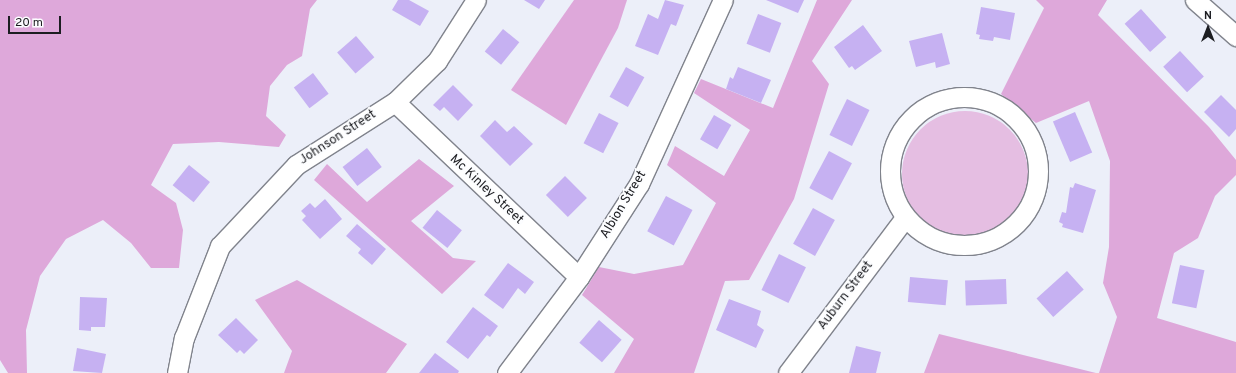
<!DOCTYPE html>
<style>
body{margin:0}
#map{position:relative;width:1236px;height:373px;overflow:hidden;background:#eceff9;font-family:Overpass,sans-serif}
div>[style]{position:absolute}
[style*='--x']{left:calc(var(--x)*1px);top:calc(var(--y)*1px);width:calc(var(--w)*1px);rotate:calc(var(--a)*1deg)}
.green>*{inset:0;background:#e5bee2}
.round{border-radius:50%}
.forest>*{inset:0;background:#dea8da}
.building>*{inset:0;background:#c6b1f2;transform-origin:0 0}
.roads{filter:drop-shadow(1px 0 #80838c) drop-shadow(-1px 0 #80838c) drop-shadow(0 1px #80838c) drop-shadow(0 -1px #80838c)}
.street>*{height:19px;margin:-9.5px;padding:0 9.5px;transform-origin:9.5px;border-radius:9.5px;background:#fff}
.street>.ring{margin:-9.5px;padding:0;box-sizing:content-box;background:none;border:19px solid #fff;border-radius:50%}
span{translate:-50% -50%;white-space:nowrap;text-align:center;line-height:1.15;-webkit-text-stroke:3.5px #fcfdff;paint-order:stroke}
.street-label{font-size:13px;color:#1c1d21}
.north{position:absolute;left:1188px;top:8px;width:40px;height:40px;-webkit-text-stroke:3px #fcfdff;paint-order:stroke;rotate:0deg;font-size:11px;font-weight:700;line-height:16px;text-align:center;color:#1c1d21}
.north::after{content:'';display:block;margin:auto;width:14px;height:18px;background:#1c1d21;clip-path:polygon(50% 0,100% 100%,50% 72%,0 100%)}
.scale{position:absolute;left:8px;top:16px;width:53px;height:18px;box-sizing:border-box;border:2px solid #1c1d21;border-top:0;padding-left:5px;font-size:12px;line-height:14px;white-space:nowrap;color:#1c1d21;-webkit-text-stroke:3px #fcfdff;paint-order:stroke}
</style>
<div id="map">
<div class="green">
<div class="round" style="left:902px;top:111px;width:126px;height:126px"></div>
</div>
<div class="forest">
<div style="clip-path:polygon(0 0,317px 0,310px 9px,302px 56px,287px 65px,270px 86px,266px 116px,286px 135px,279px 147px,219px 142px,173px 144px,151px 185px,176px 203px,183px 230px,179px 268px,151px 268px,131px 243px,103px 220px,66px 239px,40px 276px,26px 330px,27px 373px,8px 373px,0 360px)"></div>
<div style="clip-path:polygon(574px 0,627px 0,618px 28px,566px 125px,511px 90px)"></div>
<div style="clip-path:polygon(817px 0,852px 0,812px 61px,829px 84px,794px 199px,749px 280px,725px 281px,694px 373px,614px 373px,634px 339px,582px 295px,599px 267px,634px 274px,683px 265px,716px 203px,667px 165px,675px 146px,724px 176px,750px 130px,694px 93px,701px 79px,773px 108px)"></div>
<div style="clip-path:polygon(1036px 0,1107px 0,1098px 15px,1209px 127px,1236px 160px,1236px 175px,1215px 196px,1198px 238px,1174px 253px,1157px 318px,1236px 342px,1236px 373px,1099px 373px,1117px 317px,1103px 283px,1109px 247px,1110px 161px,1089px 101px,1036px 123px,1001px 94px,1044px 8px)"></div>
<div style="clip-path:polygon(419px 159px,454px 186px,411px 221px,453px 258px,476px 261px,442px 294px,314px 180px,327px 164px,367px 202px)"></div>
<div style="clip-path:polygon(297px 280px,407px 344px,386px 373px,284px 373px,292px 351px,255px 300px)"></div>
<div style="clip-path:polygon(939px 334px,1096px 373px,924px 373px)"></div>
</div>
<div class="building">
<div style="clip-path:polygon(398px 0,409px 0,429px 11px,420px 26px,392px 10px)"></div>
<div style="clip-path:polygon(524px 0,545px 0,539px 9px)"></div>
<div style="clip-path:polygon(665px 0,684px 5px,676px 26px,671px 24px,658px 55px,635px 46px,648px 14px,658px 19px)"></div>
<div style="clip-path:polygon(766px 0,804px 0,798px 13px)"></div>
<div style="clip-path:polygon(981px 7px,1015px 13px,1010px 40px,994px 37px,993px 41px,979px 39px,980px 35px,976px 34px)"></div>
<div style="left:1141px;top:9px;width:38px;height:22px;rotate:48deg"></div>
<div style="left:758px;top:14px;width:25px;height:32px;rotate:21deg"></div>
<div style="clip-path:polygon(863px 25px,882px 51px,855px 70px,852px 66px,849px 68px,834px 47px)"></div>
<div style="left:503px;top:29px;width:21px;height:29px;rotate:39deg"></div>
<div style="clip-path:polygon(942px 33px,950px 64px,936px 68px,935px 62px,916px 67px,909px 41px)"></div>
<div style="left:356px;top:36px;width:28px;height:25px;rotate:49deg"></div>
<div style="left:1180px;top:51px;width:35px;height:23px;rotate:47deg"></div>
<div style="left:626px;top:67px;width:21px;height:34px;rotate:29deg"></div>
<div style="clip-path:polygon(738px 67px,771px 80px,761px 103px,726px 89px,730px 77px,733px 79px)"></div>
<div style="left:313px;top:73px;width:26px;height:24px;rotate:53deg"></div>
<div style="clip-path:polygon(453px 85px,473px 105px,458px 121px,444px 107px,440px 111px,433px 105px)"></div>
<div style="clip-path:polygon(1221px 95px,1236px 110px,1236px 129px,1229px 137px,1204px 112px)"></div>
<div style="left:847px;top:99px;width:25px;height:40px;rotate:26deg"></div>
<div style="left:1075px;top:112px;width:44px;height:24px;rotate:67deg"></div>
<div style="left:599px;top:113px;width:22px;height:34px;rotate:27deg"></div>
<div style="left:714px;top:115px;width:20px;height:28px;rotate:30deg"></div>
<div style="clip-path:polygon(495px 120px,507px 132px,514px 126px,533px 144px,510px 166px,480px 136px)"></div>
<div style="left:367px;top:148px;width:24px;height:31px;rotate:52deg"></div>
<div style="left:829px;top:151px;width:26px;height:42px;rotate:28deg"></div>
<div style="left:189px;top:165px;width:27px;height:26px;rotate:39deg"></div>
<div style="left:565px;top:176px;width:31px;height:27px;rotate:45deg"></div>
<div style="clip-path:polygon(1075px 183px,1096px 190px,1083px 233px,1062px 227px,1063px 224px,1059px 222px,1062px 212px,1066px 213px,1070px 187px,1073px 188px)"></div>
<div style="left:666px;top:196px;width:30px;height:40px;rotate:28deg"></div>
<div style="clip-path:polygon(325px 199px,342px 219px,320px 239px,302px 220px,306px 216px,301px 211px,310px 203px,315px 208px)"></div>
<div style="left:813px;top:208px;width:25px;height:41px;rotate:29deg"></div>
<div style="left:437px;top:210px;width:32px;height:23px;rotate:39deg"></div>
<div style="clip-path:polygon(357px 224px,386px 249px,372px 265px,358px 253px,361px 249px,346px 236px)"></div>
<div style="left:779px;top:254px;width:30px;height:40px;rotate:26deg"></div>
<div style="clip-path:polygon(508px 263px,534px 282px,525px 294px,518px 288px,503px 309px,484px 295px)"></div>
<div style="left:1180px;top:265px;width:25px;height:39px;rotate:12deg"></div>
<div style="left:1067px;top:271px;width:25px;height:41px;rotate:48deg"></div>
<div style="left:910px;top:277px;width:38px;height:25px;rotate:5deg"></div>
<div style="left:1006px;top:279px;width:25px;height:41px;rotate:88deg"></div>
<div style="clip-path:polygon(80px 297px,107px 298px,105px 327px,91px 327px,91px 331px,79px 330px)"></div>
<div style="clip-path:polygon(729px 299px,761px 311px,757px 325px,764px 330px,756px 348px,716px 330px)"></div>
<div style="clip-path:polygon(473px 307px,498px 326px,490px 337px,487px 335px,468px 359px,446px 342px)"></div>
<div style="clip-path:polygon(236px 318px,258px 340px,244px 354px,240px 350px,237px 353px,218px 335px)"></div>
<div style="left:599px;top:320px;width:30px;height:30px;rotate:41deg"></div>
<div style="clip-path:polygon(856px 346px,881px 352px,876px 373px,849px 373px)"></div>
<div style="clip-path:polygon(77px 348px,106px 354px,102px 373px,73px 371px)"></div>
<div style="clip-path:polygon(435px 353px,459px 371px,458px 373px,419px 373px)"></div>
</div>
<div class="roads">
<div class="street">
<div style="--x:1195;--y:0;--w:55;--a:41.3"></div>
<div class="ring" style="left:890px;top:97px;width:129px;height:129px"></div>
<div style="--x:395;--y:102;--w:254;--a:43.6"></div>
<div style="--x:177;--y:373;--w:36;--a:-79"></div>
<div style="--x:184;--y:338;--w:99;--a:-68.6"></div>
<div style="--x:220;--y:246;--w:111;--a:-46.8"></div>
<div style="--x:296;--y:165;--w:117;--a:-32.5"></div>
<div style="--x:395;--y:102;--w:59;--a:-44.3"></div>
<div style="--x:437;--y:61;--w:72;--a:-57.4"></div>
<div style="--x:507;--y:373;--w:120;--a:-53.1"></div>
<div style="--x:579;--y:277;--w:111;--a:-57.2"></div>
<div style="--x:639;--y:184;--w:202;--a:-65.5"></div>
<div style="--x:788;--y:373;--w:193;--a:-53"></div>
</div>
</div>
<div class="street-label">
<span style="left:338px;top:138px;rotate:-33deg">Johnson Street</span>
<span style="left:486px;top:190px;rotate:43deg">Mc Kinley Street</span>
<span style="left:624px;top:205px;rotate:-59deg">Albion Street</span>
<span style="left:846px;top:296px;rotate:-53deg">Auburn Street</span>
</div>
<div class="north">N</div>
<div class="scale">20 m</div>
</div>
